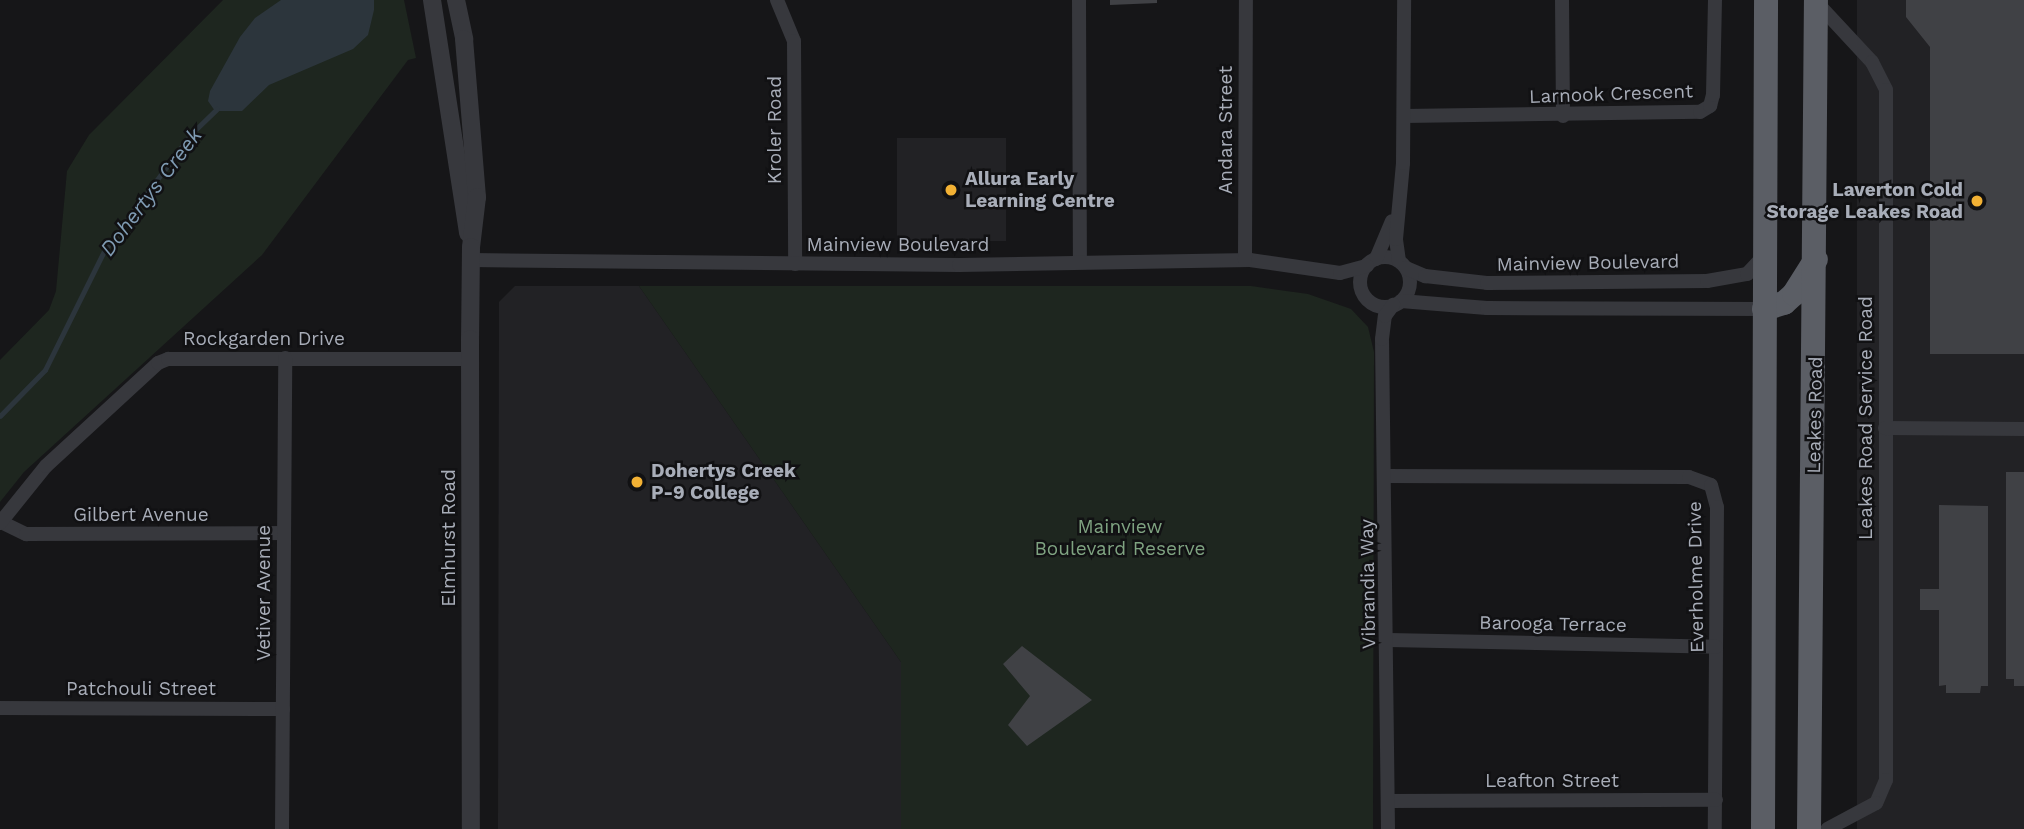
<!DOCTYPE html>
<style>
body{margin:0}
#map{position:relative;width:2024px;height:829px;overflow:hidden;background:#161618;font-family:"Work Sans",sans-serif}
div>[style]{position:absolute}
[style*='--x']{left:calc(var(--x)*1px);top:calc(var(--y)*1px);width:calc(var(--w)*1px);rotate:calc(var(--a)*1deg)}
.built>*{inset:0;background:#222225;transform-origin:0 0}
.green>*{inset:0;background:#1e261f}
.water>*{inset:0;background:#2c353c}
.stream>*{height:4.5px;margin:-2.25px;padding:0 2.25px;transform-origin:2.25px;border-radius:2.25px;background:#2c353c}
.building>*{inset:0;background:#404145}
.minor>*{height:14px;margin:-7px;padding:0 7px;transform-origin:7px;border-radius:7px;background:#37383d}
.minor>.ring{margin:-7px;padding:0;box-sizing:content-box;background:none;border:14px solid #37383d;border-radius:50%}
.tertiary>*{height:18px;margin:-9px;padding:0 9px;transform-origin:9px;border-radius:9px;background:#37383d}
.trunk>*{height:24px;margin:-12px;padding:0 12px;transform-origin:12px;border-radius:12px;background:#5b5e65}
.dots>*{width:19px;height:19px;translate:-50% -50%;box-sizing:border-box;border:4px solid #111113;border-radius:50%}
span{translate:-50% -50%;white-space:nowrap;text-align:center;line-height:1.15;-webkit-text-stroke:5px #111113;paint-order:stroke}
.street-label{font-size:19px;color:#a8adb8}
.poi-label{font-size:19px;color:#a8adb8;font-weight:700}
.left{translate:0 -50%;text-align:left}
.right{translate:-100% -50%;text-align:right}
.park-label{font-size:19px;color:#7fa381}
.water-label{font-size:21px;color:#7f9bb3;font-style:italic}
</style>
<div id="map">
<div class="built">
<div style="left:1857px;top:0;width:167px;height:829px"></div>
<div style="left:897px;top:138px;width:109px;height:103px"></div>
<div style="clip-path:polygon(515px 286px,639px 286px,901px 662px,901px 829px,498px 829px,499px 302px)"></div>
</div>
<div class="green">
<div style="clip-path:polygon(223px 0,404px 0,416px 58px,408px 60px,262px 255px,24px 472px,0 502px,0 360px,49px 310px,56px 291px,67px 171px,89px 135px)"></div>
<div style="clip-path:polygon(639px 286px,1251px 286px,1308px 294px,1351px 309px,1368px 327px,1374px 352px,1373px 829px,901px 829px,901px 662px)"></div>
</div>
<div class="water">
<div style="clip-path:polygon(281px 0,374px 0,374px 10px,368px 35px,353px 49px,269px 85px,242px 111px,215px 111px,208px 101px,210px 91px,240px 37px,255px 18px)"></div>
</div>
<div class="stream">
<div style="--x:0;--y:416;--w:64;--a:-45.6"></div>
<div style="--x:45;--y:370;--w:133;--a:-63.6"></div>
<div style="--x:104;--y:251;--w:144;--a:-53.4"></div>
<div style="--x:190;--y:135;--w:37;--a:-44"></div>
</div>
<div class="building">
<div style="clip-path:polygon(1110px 0,1157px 0,1157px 3px,1110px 5px)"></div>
<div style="clip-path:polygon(1906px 0,2024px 0,2024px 354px,1930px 354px,1930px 47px,1906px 17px)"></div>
<div style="clip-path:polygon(2006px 472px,2024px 472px,2024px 686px,2014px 686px,2014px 679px,2006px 679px)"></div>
<div style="clip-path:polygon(1939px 505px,1988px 506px,1988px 686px,1981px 686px,1980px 693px,1946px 693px,1946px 685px,1939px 686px,1939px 610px,1920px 610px,1920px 589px,1939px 589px)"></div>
<div style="clip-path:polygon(1022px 646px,1092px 700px,1027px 746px,1008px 725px,1030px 696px,1003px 664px)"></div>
</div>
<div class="minor">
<div style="--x:777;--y:0;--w:44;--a:67.5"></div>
<div style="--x:794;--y:41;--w:223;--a:89.7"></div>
<div style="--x:1079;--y:0;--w:262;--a:89.8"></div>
<div style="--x:1562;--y:0;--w:116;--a:89.5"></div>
<div style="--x:1819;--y:5;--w:78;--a:47.1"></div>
<div style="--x:1872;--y:62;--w:31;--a:63"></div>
<div style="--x:1886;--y:90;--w:690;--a:90"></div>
<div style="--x:1886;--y:780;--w:25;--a:113"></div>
<div style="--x:1876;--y:803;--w:55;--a:152"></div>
<div style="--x:1404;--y:116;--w:296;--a:-0.8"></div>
<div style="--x:1700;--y:112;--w:12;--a:-31"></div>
<div style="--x:1710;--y:106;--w:11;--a:-75"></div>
<div style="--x:1713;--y:95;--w:95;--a:-88.8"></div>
<div class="ring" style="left:1360px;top:257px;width:36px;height:36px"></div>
<div style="--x:1376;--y:259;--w:41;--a:-67.2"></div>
<div style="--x:471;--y:260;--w:488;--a:0.6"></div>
<div style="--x:959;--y:265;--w:291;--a:-1"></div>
<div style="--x:1250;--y:260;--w:91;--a:8.2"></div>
<div style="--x:1340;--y:273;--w:28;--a:-15"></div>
<div style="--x:1245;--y:260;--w:260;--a:-89.8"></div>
<div style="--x:1399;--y:261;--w:22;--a:-98"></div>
<div style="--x:1396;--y:239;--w:76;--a:-84.7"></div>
<div style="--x:1403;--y:163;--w:163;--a:-89.6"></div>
<div style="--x:1406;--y:268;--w:21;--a:23"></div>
<div style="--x:1425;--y:276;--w:62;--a:6.4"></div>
<div style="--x:1487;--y:283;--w:220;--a:-0.5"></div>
<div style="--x:1707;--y:281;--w:41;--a:-9.9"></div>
<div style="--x:1747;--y:274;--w:25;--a:-47"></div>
<div style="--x:1401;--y:301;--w:86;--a:4.7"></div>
<div style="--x:1487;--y:308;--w:277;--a:0.2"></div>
<div style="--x:1885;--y:428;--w:139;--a:0.4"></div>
<div style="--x:1385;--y:476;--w:304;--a:0.2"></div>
<div style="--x:1689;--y:477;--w:23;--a:20"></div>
<div style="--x:1711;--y:485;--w:23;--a:75"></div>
<div style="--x:1717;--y:507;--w:322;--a:90.4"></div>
<div style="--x:1;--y:522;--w:28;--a:26"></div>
<div style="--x:26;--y:534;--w:258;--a:-0.2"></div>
<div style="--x:0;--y:523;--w:73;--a:-51.1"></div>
<div style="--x:46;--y:466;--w:152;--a:-42.6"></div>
<div style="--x:158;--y:363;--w:11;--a:-22"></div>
<div style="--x:168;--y:359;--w:302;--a:0"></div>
<div style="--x:1389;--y:640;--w:327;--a:1.2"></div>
<div style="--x:0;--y:708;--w:283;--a:0.2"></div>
<div style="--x:1388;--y:801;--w:328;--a:-0.2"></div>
<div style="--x:282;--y:829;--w:471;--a:-89.6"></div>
<div style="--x:1388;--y:829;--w:490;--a:-90.7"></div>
<div style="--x:1382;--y:339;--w:23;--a:-83"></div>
<div style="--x:1385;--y:316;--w:14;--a:-54"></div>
</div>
<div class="tertiary">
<div style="--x:432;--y:0;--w:236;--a:81.2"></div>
<div style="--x:456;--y:0;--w:40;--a:78"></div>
<div style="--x:464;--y:39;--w:159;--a:85.3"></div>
<div style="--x:477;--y:197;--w:50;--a:96.8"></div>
<div style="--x:471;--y:247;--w:92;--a:90.6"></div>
<div style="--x:470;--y:339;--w:490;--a:89.9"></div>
</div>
<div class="trunk">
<div style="--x:1764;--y:309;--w:21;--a:-17"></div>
<div style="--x:1784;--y:303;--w:13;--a:-42"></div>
<div style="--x:1794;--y:294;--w:41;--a:-57.8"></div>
<div style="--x:1763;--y:829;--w:829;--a:-89.79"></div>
<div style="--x:1809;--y:829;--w:829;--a:-89.52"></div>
</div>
<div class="dots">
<div style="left:951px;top:190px;background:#f2b134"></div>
<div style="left:1977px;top:201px;background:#f2b134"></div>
<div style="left:637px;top:482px;background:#f2b134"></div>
</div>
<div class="street-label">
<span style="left:1611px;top:94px;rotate:-2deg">Larnook Crescent</span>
<span style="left:775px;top:130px;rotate:-90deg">Kroler Road</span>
<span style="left:1226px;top:130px;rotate:-90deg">Andara Street</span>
<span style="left:898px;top:245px">Mainview Boulevard</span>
<span style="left:1588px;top:263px;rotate:-1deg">Mainview Boulevard</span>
<span style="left:264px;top:339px">Rockgarden Drive</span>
<span style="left:1815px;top:415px;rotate:-89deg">Leakes Road</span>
<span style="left:1866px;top:418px;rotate:-90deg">Leakes Road Service Road</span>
<span style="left:141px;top:515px">Gilbert Avenue</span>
<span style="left:449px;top:538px;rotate:-90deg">Elmhurst Road</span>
<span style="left:1696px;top:577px;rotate:-91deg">Everholme Drive</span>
<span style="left:1368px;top:584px;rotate:-91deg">Vibrandia Way</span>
<span style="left:264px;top:593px;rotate:-90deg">Vetiver Avenue</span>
<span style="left:1553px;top:624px;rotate:1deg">Barooga Terrace</span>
<span style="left:141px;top:689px">Patchouli Street</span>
<span style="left:1552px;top:781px">Leafton Street</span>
</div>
<div class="poi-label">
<span class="left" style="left:965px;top:190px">Allura Early<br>Learning Centre</span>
<span class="right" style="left:1963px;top:201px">Laverton Cold<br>Storage Leakes Road</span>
<span class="left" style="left:651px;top:482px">Dohertys Creek<br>P-9 College</span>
</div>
<div class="park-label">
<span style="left:1120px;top:538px">Mainview<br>Boulevard Reserve</span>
</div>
<div class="water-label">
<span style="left:151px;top:192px;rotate:-53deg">Dohertys Creek</span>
</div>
</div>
